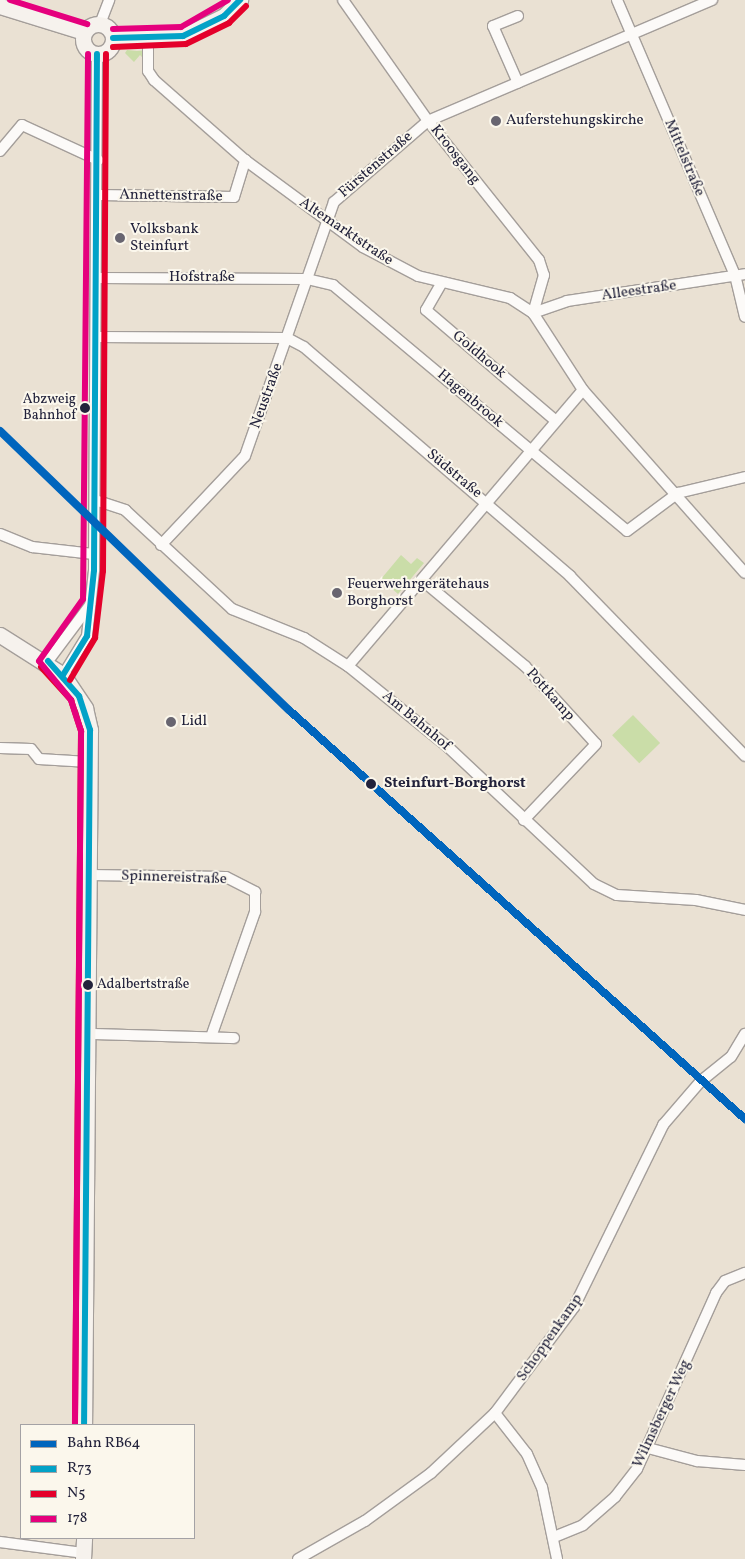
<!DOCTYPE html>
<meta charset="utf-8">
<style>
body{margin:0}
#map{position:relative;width:745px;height:1559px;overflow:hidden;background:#eae1d3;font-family:Vollkorn,serif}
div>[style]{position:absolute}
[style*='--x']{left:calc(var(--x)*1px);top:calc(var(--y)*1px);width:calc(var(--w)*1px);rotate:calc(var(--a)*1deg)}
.green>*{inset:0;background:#cadda8;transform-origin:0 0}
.roads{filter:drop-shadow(1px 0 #a49e9a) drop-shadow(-1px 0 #a49e9a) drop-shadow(0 1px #a49e9a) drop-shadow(0 -1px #a49e9a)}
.street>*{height:10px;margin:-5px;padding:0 5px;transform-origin:5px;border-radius:5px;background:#fcfaf8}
.secondary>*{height:15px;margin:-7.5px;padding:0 7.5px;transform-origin:7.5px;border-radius:7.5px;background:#f6f2ed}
.secondary>.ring{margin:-7.5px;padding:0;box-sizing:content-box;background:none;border:15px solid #f6f2ed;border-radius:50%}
.bus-1>*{height:6px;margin:-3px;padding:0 3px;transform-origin:3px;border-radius:3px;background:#02a2c7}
.bus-2>*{height:6px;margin:-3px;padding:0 3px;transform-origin:3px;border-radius:3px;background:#e4002b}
.bus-3>*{height:6px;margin:-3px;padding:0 3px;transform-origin:3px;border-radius:3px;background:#e5007d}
.rail-1>*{height:8px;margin:-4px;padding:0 4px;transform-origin:4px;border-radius:4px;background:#0065bd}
.dots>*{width:14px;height:14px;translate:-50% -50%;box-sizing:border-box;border:2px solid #fbf7ec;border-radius:50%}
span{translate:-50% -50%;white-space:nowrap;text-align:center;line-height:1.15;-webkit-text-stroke:4px #fbf7ec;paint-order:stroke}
.bus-label{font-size:14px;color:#22223b}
.right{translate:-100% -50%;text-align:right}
.left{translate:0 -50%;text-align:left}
.poi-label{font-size:15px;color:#22223b}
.street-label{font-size:15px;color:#22223b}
.stop-label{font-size:15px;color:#22223b;font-weight:700}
.legend{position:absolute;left:20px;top:1424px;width:175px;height:115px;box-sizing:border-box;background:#fbf7ec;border:1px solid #a4a2a5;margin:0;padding:6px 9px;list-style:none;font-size:15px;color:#22223b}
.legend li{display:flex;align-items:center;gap:10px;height:25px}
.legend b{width:25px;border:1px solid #a4a2a5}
</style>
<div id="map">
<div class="green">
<div style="clip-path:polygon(127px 50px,137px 51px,149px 50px,146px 61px,140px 55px,134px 62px,125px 53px)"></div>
<div style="clip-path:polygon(401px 555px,411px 564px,417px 558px,424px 563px,398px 594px,381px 579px)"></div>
<div style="left:633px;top:715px;width:39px;height:29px;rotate:46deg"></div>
</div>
<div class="roads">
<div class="street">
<div style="--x:343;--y:0;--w:148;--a:54.9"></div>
<div style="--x:428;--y:121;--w:178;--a:51.4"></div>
<div style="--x:539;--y:260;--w:16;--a:72"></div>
<div style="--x:544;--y:275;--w:40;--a:106"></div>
<div style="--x:617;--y:0;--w:299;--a:66.8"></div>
<div style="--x:735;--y:275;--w:43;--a:76.6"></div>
<div style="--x:518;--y:16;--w:27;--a:158"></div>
<div style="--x:493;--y:26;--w:62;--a:66.3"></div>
<div style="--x:100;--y:24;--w:26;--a:-69"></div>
<div style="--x:148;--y:39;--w:32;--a:90"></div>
<div style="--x:148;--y:71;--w:11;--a:56"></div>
<div style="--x:154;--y:80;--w:121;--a:41.3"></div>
<div style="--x:245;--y:160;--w:147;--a:36.4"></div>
<div style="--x:363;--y:247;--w:62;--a:27.8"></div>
<div style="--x:418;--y:276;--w:95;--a:13.4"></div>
<div style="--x:510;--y:298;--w:27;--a:33"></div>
<div style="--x:533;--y:313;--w:92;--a:57"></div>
<div style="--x:583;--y:390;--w:244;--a:48.5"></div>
<div style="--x:0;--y:151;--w:34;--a:-50"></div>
<div style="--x:22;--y:125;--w:84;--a:24.7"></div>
<div style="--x:98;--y:195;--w:136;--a:0.8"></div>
<div style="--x:234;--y:197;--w:39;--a:-73"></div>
<div style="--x:98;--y:278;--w:209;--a:0.3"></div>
<div style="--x:307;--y:279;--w:27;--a:13"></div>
<div style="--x:333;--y:285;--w:383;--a:39.9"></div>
<div style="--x:627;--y:531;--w:64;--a:-36.7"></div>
<div style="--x:678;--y:493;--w:69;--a:-13.4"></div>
<div style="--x:441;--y:284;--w:30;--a:120"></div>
<div style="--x:426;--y:310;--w:170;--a:40.5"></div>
<div style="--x:533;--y:313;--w:36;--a:-19"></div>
<div style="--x:567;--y:301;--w:180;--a:-8.6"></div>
<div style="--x:96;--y:337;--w:191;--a:0.3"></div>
<div style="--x:287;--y:338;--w:19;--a:28"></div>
<div style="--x:304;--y:347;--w:351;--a:40.7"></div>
<div style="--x:570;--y:576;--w:251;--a:45.8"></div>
<div style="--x:95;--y:500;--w:32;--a:18"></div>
<div style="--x:125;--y:510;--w:146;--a:42.8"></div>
<div style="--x:232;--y:609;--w:78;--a:21.9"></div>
<div style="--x:304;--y:638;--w:52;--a:32.5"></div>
<div style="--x:348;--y:666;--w:129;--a:39"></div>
<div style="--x:448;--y:747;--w:200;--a:43.2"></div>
<div style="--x:594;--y:884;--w:25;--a:26"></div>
<div style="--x:617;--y:895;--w:79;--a:3.6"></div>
<div style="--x:696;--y:900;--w:50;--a:11.5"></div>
<div style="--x:0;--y:534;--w:35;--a:22"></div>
<div style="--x:32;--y:547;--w:62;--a:6.4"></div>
<div style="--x:161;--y:545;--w:122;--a:-46.7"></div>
<div style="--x:245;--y:456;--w:269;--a:-70.7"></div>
<div style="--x:334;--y:202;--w:124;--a:-40.8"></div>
<div style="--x:428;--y:121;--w:309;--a:-23.1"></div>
<div style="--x:422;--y:580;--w:134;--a:39.9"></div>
<div style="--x:525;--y:666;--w:105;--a:47.7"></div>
<div style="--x:596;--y:744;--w:105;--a:133.5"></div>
<div style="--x:48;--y:661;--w:70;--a:-53.1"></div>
<div style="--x:348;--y:666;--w:362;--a:-49.6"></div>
<div style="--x:63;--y:675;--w:46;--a:-58.4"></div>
<div style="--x:87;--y:636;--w:66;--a:-83.9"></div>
<div style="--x:94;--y:570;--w:516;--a:-89.67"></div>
<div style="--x:0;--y:748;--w:31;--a:2"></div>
<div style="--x:31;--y:749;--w:13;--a:51"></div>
<div style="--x:39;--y:759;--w:50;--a:3.4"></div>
<div style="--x:90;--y:875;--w:136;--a:0.8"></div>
<div style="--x:226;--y:877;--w:33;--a:27"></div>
<div style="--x:255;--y:892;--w:20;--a:90"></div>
<div style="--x:255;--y:912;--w:129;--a:109.4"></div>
<div style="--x:90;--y:1034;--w:144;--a:1.6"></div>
<div style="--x:495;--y:1413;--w:52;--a:52"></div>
<div style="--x:527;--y:1454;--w:36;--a:66"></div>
<div style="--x:542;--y:1487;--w:74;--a:78.2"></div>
<div style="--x:648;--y:1448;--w:51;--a:14.9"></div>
<div style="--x:697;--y:1461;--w:48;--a:4.8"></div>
<div style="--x:554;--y:1537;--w:31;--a:-22"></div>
<div style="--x:583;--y:1525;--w:43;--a:-41.2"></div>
<div style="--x:615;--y:1497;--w:36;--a:-52"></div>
<div style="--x:637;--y:1469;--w:193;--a:-65.8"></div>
<div style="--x:716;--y:1293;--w:15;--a:-53"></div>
<div style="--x:725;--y:1281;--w:22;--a:-22"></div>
<div style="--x:0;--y:1542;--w:84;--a:7.5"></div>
<div style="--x:298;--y:1559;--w:77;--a:-29.6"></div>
<div style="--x:365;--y:1521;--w:82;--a:-36"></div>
<div style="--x:431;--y:1473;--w:88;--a:-43.2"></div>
<div style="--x:495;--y:1413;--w:132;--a:-53.3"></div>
<div style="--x:574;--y:1307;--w:203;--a:-63.9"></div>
<div style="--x:663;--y:1125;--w:58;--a:-49.2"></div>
<div style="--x:701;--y:1081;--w:38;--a:-39"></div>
<div style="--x:731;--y:1057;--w:27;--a:-59"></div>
</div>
<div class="secondary">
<div style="--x:0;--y:6;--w:88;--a:17.2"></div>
<div class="ring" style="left:83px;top:24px;width:15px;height:15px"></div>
<div style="--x:113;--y:38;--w:70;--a:-1.6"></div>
<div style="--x:183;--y:36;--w:46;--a:-26"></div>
<div style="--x:224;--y:16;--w:23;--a:-45"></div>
<div style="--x:0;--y:635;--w:75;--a:32.4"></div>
<div style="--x:63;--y:675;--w:40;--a:56"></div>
<div style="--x:85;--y:708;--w:23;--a:77"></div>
<div style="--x:90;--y:730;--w:695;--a:90.49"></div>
<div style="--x:83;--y:1559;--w:21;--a:-87"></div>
</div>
</div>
<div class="bus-1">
<div style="--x:113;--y:38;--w:70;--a:-1.6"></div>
<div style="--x:183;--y:36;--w:46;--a:-26"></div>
<div style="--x:224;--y:16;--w:23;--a:-45"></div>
<div style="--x:48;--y:661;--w:47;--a:48.5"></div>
<div style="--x:79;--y:696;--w:36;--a:72"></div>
<div style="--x:90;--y:730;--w:695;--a:90.49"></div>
<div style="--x:63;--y:675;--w:46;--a:-58.4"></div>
<div style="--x:87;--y:636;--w:66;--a:-83.9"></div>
<div style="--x:94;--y:570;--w:516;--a:-89.67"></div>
</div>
<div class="bus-2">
<div style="--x:113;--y:47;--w:73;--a:-2.4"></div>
<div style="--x:186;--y:44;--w:48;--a:-26"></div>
<div style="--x:229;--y:23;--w:24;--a:-45"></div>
<div style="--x:41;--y:667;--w:45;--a:47.7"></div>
<div style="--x:71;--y:700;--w:33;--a:72"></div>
<div style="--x:81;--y:731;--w:694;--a:90.5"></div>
<div style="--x:70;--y:680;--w:49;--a:-59.2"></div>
<div style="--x:95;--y:638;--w:67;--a:-83.2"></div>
<div style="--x:103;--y:571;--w:517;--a:-89.67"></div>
</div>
<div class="bus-3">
<div style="--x:10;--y:0;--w:81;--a:17.3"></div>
<div style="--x:113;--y:29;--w:68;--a:-1.7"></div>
<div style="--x:181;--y:27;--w:54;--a:-29.9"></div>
<div style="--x:75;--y:1425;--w:694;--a:-89.5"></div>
<div style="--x:81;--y:731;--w:33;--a:-108"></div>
<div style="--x:71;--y:700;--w:50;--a:-129.4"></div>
<div style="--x:39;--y:661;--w:76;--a:-54.6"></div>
<div style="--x:83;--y:599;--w:545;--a:-89.47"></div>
</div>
<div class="rail-1">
<div style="--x:0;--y:431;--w:402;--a:44"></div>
<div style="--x:289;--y:710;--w:613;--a:41.89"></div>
</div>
<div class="dots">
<div style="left:496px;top:121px;background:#686570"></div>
<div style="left:120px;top:238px;background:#686570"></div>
<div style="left:85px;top:408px;background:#22223b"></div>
<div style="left:337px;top:593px;background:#686570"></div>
<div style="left:171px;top:722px;background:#686570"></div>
<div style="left:371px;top:784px;background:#22223b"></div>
<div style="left:88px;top:985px;background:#22223b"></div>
</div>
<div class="bus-label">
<span class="right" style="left:76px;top:408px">Abzweig<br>Bahnhof</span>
<span class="left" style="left:97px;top:985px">Adalbertstraße</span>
</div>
<div class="poi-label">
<span class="left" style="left:506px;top:121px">Auferstehungskirche</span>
<span class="left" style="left:130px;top:238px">Volksbank<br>Steinfurt</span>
<span class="left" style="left:347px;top:593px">Feuerwehrgerätehaus<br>Borghorst</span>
<span class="left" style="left:181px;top:722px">Lidl</span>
</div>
<div class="street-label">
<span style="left:455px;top:155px;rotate:52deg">Kroosgang</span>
<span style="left:684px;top:158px;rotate:67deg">Mittelstraße</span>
<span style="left:376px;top:165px;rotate:-41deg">Fürstenstraße</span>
<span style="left:171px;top:196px;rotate:1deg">Annettenstraße</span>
<span style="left:346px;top:232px;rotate:34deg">Altemarktstraße</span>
<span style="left:202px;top:278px">Hofstraße</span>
<span style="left:639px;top:291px;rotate:-8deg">Alleestraße</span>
<span style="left:479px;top:355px;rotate:40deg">Goldhook</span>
<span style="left:267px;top:396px;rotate:-70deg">Neustraße</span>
<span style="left:470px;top:399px;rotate:40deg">Hagenbrook</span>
<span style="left:454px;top:474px;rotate:40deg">Südstraße</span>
<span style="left:550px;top:695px;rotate:48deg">Pottkamp</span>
<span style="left:416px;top:721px;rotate:40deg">Am Bahnhof</span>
<span style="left:174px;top:878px;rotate:2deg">Spinnereistraße</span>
<span style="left:550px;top:1338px;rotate:-55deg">Schoppenkamp</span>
<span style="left:662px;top:1414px;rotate:-65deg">Wilmsberger Weg</span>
</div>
<div class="stop-label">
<span class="left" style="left:384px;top:784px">Steinfurt-Borghorst</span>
</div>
<ul class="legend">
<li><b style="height:6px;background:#0065bd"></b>Bahn RB64</li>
<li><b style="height:6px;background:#02a2c7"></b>R73</li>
<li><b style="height:6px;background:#e4002b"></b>N5</li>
<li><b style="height:6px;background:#e5007d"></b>178</li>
</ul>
</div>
